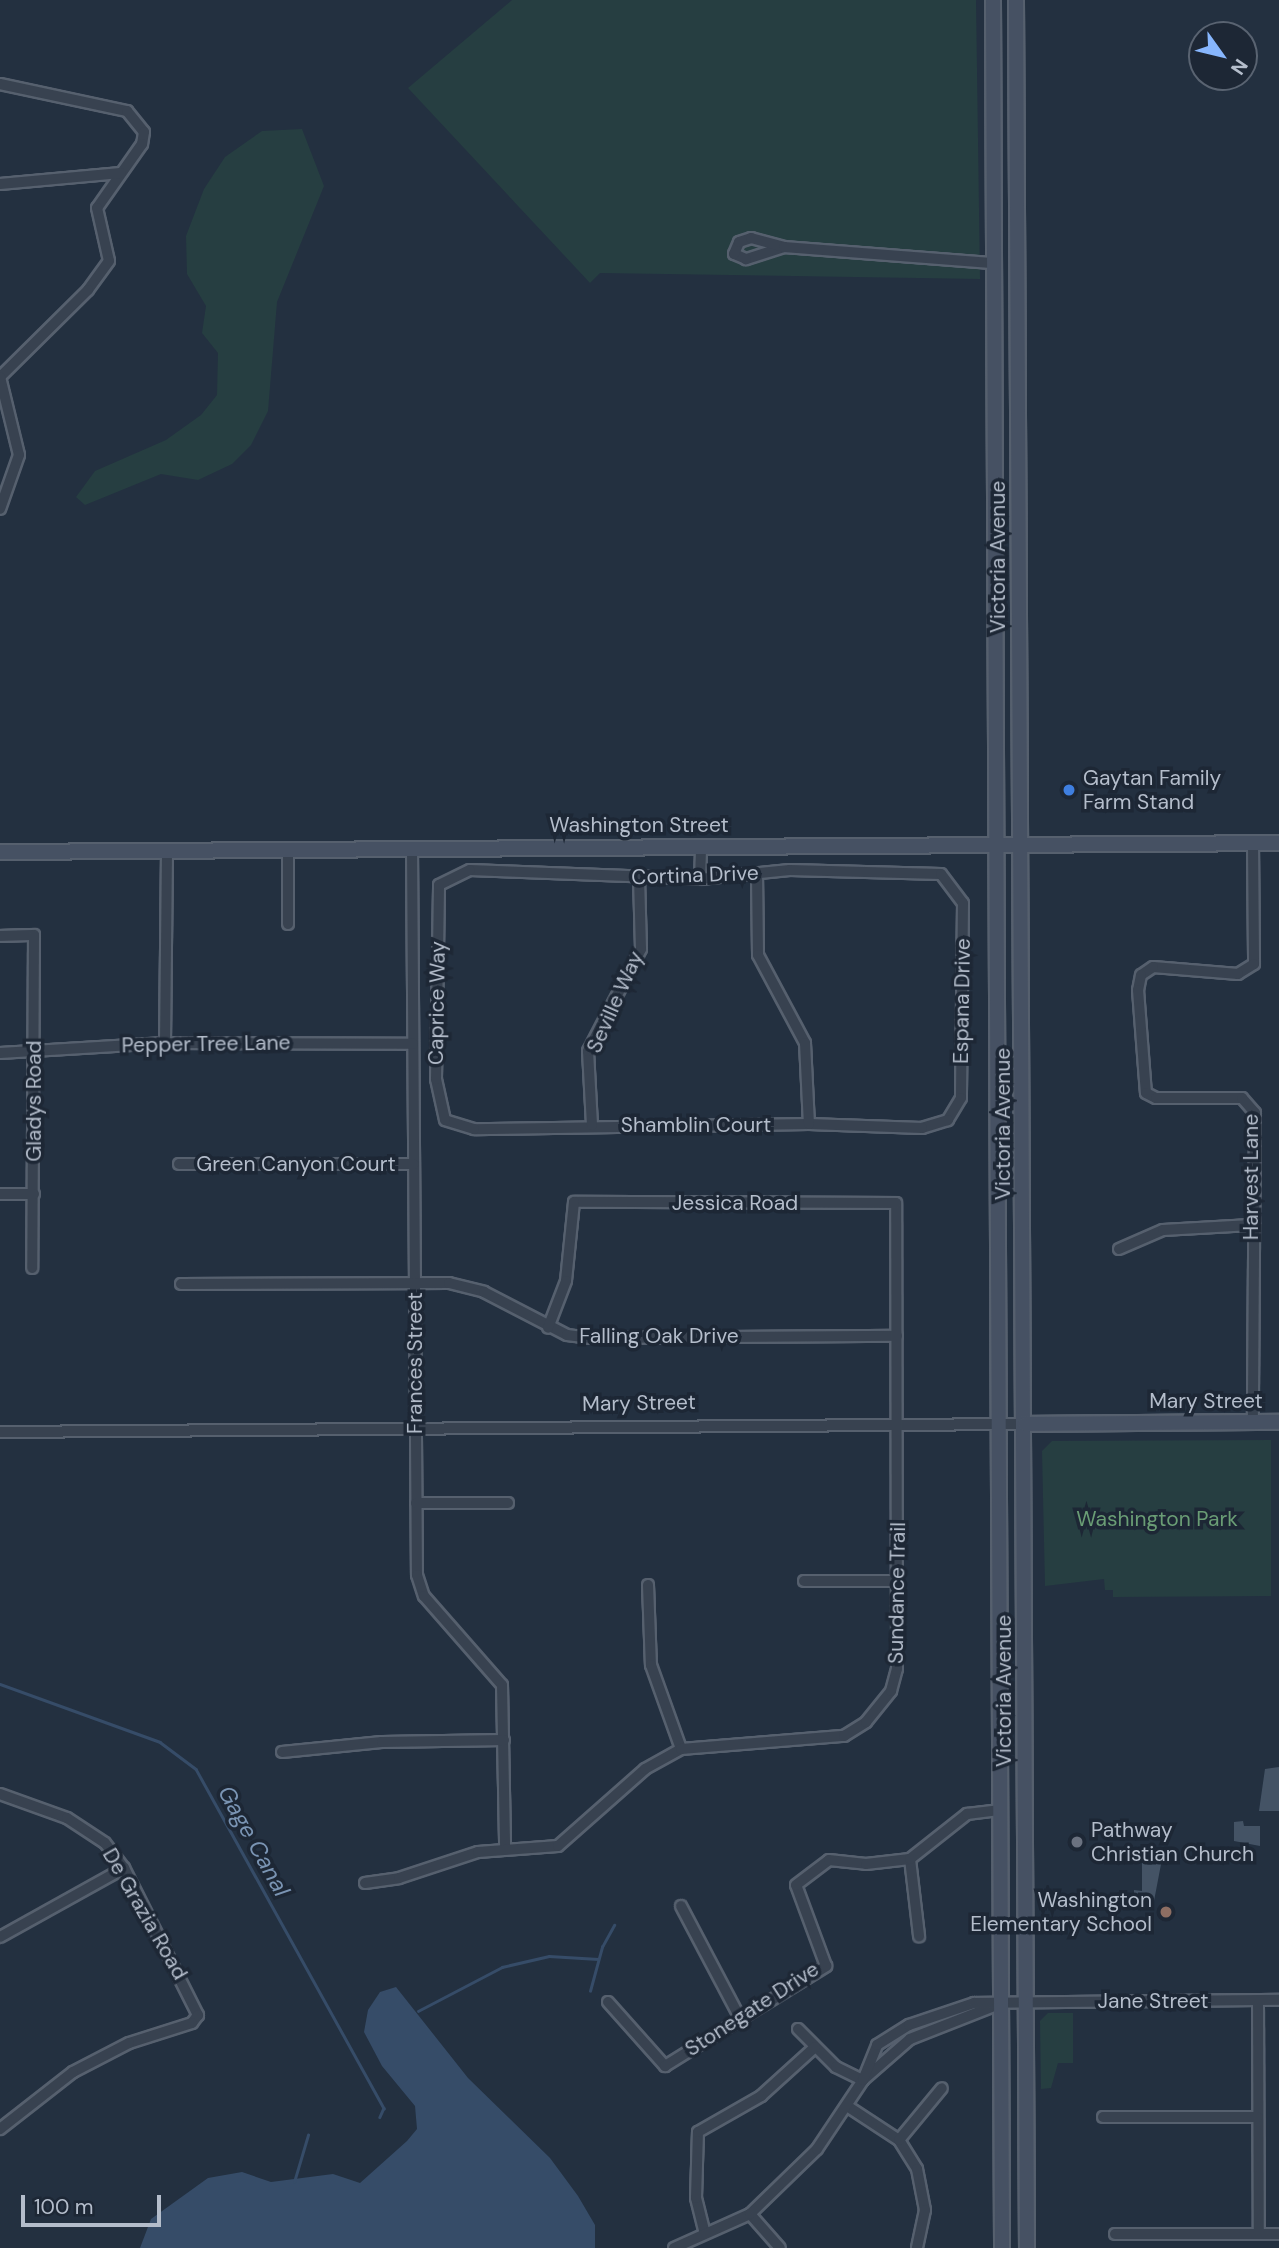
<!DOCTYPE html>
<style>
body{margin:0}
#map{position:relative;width:1279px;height:2248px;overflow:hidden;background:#233040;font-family:"DM Sans",sans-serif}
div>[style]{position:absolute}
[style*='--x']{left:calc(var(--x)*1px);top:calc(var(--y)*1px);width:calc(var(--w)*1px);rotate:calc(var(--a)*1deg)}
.green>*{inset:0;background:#263e41}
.water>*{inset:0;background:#364c68}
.stream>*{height:2.5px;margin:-1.25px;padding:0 1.25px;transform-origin:1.25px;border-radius:1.25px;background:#364c68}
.building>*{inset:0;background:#445365}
.roads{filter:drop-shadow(2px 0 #56606e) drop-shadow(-2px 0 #56606e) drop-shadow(0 2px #56606e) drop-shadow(0 -2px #56606e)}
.street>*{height:10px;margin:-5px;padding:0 5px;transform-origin:5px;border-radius:5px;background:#384250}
.secondary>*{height:14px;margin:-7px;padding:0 7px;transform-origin:7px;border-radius:7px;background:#465163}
.dots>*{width:19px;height:19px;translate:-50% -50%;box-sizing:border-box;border:4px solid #1d2735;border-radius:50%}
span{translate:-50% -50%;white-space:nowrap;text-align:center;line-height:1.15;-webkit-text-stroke:7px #1d2735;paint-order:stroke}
.street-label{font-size:21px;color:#b4bdcb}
.poi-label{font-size:21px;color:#b4bdcb}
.left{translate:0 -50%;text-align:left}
.right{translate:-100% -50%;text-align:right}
.park-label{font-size:21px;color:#6a9d75}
.water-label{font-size:23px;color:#7a94b3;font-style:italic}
.north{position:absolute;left:1188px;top:21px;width:70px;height:70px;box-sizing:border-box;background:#1d2735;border:2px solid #596371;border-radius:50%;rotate:124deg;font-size:19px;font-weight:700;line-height:28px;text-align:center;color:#b4bdcb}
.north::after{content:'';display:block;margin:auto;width:24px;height:32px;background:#87b6fd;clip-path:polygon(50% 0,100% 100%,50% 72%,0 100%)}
.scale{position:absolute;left:21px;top:2195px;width:140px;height:32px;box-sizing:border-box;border:4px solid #b4bdcb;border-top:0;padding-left:9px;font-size:21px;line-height:24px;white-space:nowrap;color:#b4bdcb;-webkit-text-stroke:5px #1d2735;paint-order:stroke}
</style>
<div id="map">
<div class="green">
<div style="clip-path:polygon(512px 0,976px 0,980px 279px,600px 273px,590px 283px,408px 88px)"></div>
<div style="clip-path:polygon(302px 129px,324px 186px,277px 302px,268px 411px,251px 445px,232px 464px,198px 480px,161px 474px,85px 505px,76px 497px,95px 471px,166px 440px,201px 415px,217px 395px,218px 353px,202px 333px,206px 306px,187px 274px,186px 236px,204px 189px,225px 157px,262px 131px)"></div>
<div style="clip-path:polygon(1271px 1440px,1271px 1596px,1113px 1597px,1113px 1590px,1105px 1590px,1104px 1579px,1045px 1586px,1042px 1451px,1052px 1441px)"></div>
<div style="clip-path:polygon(1048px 2013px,1073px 2013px,1073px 2063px,1058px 2063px,1051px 2088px,1041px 2089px,1040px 2021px)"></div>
</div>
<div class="water">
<div style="clip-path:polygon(396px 1987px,468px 2078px,550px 2158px,578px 2196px,595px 2225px,595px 2248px,140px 2248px,151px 2219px,208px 2178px,242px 2172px,271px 2182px,333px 2174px,360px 2183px,407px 2141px,417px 2129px,415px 2106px,382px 2066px,364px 2032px,368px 2010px,380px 1992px)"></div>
</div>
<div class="stream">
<div style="--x:0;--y:1684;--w:170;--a:19.9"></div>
<div style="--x:160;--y:1742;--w:45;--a:36.9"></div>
<div style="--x:196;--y:1769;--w:388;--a:61"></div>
<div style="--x:384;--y:2108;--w:10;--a:114"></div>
<div style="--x:590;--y:1991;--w:46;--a:-74.7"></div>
<div style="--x:602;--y:1947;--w:25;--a:-61"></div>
<div style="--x:418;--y:2011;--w:95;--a:-27.6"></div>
<div style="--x:502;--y:1967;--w:48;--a:-13.2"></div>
<div style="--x:549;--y:1956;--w:49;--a:3.5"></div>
<div style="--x:294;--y:2182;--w:49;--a:-73.4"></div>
</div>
<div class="building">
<div style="clip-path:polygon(1279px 1767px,1279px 1811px,1259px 1811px,1265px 1769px)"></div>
<div style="clip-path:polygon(1243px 1821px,1244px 1826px,1260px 1826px,1260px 1846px,1234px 1841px,1234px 1822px)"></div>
<div style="clip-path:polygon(1142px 1859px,1162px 1859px,1154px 1901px,1134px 1901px,1134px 1890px,1142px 1891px)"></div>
</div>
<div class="roads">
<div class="street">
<div style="--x:0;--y:84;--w:130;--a:12"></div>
<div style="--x:127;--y:111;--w:27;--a:51"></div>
<div style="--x:144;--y:132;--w:12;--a:99"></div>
<div style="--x:142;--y:144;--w:78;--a:125.1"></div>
<div style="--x:97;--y:208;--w:54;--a:77.2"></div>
<div style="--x:109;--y:261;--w:36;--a:126"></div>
<div style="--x:88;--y:290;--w:124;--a:135.3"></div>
<div style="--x:0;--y:377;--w:80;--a:76.3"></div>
<div style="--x:19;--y:455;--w:57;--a:109.4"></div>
<div style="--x:0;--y:184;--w:121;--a:-5.2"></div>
<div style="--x:784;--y:247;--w:40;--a:162"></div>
<div style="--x:746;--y:259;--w:13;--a:-157"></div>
<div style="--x:734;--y:254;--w:13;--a:-67"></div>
<div style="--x:739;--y:242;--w:13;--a:-18"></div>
<div style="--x:751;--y:238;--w:34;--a:15"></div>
<div style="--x:784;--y:247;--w:211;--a:4.4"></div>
<div style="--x:1253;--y:843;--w:121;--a:89.5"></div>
<div style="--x:1254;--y:964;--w:19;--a:148"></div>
<div style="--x:1238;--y:974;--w:85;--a:-175.3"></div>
<div style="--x:1153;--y:967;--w:14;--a:146"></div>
<div style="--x:1141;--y:975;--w:15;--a:101"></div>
<div style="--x:1138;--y:990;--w:103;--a:85.6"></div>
<div style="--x:1146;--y:1093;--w:11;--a:27"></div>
<div style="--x:1156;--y:1098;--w:86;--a:0"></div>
<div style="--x:1242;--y:1098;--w:20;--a:49"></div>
<div style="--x:1255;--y:1113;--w:309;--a:90.4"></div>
<div style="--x:412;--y:847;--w:728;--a:89.61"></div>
<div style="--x:417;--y:1575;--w:22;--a:72"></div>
<div style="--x:424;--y:1596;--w:118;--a:48.8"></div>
<div style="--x:502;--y:1685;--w:163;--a:88.9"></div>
<div style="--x:288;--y:849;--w:75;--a:90"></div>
<div style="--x:470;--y:870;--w:230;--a:2.2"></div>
<div style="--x:700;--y:879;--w:90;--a:-5.7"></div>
<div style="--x:790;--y:870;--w:151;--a:1.5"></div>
<div style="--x:941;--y:874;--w:36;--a:53"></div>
<div style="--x:963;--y:903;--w:195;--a:90.6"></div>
<div style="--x:961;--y:1098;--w:26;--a:121"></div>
<div style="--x:948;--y:1120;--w:27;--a:163"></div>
<div style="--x:922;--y:1128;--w:113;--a:-178"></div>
<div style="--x:809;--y:1124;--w:335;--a:179.1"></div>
<div style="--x:474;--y:1129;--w:30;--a:-163"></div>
<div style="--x:445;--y:1120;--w:42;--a:-102.4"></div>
<div style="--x:436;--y:1079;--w:194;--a:-89.1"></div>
<div style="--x:439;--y:885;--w:34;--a:-26"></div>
<div style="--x:757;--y:873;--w:82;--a:89.3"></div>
<div style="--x:758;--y:955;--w:100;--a:61.9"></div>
<div style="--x:805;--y:1043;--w:81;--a:87.2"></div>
<div style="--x:700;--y:879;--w:33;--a:-88"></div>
<div style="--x:0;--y:936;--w:34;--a:-2"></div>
<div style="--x:34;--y:935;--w:333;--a:90.3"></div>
<div style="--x:165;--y:1043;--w:193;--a:-89.4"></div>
<div style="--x:0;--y:1053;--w:165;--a:-3.5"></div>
<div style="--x:165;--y:1043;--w:248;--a:0.2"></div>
<div style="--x:592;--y:1125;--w:74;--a:-93.1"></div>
<div style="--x:588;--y:1051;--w:115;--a:-62.5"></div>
<div style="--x:641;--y:949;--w:71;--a:-91.6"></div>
<div style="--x:179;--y:1164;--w:235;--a:0"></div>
<div style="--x:0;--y:1194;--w:34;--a:0"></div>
<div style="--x:1119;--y:1249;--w:48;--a:-23.4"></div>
<div style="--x:1163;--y:1230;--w:88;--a:-3.3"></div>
<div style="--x:181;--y:1284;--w:268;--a:-0.2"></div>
<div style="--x:449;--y:1283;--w:36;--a:14"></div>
<div style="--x:484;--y:1292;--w:93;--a:27.4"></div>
<div style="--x:567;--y:1335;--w:24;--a:7"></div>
<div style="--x:591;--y:1338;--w:306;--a:-0.4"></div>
<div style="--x:0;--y:1432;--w:1025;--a:-0.45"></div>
<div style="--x:416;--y:1503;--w:92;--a:0"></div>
<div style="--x:804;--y:1581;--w:94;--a:0"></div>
<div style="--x:648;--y:1585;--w:80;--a:87.9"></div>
<div style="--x:651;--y:1665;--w:89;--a:70.3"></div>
<div style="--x:282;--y:1752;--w:100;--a:-5.7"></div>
<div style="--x:382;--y:1742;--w:122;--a:-0.9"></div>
<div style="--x:0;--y:1794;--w:71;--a:19.7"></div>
<div style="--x:67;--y:1818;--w:45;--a:33.3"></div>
<div style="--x:105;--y:1843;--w:31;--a:53"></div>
<div style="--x:124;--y:1868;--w:165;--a:63.3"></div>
<div style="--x:198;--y:2015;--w:10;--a:127"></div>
<div style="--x:192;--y:2023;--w:66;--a:162.4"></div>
<div style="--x:129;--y:2043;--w:63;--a:152.6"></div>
<div style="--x:73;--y:2072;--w:93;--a:142"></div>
<div style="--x:910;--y:1859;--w:78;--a:83.3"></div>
<div style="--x:365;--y:1883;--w:34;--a:-8"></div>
<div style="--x:399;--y:1878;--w:83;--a:-18.2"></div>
<div style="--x:478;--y:1852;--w:80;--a:-4.3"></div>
<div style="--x:558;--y:1846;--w:116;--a:-41.5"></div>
<div style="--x:645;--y:1769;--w:41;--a:-29.1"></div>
<div style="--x:681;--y:1749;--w:164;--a:-4.6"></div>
<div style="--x:844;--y:1736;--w:26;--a:-32"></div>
<div style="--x:866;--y:1722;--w:40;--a:-51"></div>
<div style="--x:891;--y:1691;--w:23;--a:-75"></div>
<div style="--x:897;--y:1669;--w:466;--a:-90.1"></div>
<div style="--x:896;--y:1203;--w:322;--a:-179.8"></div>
<div style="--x:574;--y:1202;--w:79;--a:95.8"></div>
<div style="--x:566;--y:1281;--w:50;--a:111"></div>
<div style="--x:681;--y:1906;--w:127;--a:62.2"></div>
<div style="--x:0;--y:1937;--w:142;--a:-29.1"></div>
<div style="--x:1258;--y:2000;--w:234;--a:89.8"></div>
<div style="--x:608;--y:2002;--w:86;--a:48.3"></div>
<div style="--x:665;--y:2066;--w:190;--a:-31.8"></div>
<div style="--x:826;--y:1966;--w:86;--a:-110.3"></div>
<div style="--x:796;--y:1885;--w:41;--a:-37.1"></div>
<div style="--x:829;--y:1860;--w:37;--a:6"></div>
<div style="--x:866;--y:1864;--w:44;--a:-6.5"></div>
<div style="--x:910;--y:1859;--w:73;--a:-38.3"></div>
<div style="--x:967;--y:1814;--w:34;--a:-7"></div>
<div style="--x:798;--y:2029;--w:54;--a:45"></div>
<div style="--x:836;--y:2067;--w:30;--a:26"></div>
<div style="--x:863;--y:2080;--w:62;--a:-41.1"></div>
<div style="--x:910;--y:2039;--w:99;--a:-21.4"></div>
<div style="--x:847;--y:2106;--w:62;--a:33.2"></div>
<div style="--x:899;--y:2140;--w:34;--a:58"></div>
<div style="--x:917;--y:2169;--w:42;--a:79"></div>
<div style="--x:925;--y:2210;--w:39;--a:102"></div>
<div style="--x:1103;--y:2117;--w:155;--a:0"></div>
<div style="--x:899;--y:2140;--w:67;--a:-50.4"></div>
<div style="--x:750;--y:2214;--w:45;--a:48.6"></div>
<div style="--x:704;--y:2230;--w:33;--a:-104"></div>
<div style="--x:696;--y:2198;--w:66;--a:-88.3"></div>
<div style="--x:698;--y:2132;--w:73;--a:-29.7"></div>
<div style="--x:761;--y:2096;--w:73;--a:-42.2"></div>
<div style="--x:1115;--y:2234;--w:164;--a:0"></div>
<div style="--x:674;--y:2248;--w:83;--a:-24.1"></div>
<div style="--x:750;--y:2214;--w:93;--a:-44.1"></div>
<div style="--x:817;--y:2149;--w:83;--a:-56.3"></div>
<div style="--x:863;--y:2080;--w:38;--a:-68"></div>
<div style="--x:877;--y:2045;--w:38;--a:-32"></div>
<div style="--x:909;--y:2025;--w:69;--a:-18.7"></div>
<div style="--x:974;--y:2003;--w:305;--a:-0.6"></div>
</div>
<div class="secondary">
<div style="--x:993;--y:0;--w:2248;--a:89.77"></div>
<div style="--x:1016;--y:0;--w:2248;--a:89.72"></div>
<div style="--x:0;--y:852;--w:1279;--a:-0.4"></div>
<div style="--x:1025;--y:1424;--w:254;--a:-0.5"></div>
</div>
</div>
<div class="dots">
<div style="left:1069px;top:790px;background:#3f7fe0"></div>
<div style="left:1077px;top:1842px;background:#6b7280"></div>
<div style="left:1166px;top:1912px;background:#8d6e63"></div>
</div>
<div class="street-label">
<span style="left:998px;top:557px;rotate:-90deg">Victoria Avenue</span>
<span style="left:639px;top:825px">Washington Street</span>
<span style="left:695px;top:875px;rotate:-2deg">Cortina Drive</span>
<span style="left:962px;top:1001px;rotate:-89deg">Espana Drive</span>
<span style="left:615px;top:1002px;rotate:-66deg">Seville Way</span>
<span style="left:437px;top:1003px;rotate:-89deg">Caprice Way</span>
<span style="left:206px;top:1044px;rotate:-1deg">Pepper Tree Lane</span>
<span style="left:34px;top:1101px;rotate:-90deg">Gladys Road</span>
<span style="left:1003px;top:1124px;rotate:-90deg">Victoria Avenue</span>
<span style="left:696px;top:1125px">Shamblin Court</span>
<span style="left:296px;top:1164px">Green Canyon Court</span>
<span style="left:1251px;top:1177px;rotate:-90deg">Harvest Lane</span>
<span style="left:735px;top:1203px">Jessica Road</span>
<span style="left:659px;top:1336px">Falling Oak Drive</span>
<span style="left:415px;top:1363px;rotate:-90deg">Frances Street</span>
<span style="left:1206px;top:1401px">Mary Street</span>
<span style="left:639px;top:1403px;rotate:-1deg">Mary Street</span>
<span style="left:897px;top:1593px;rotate:-89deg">Sundance Trail</span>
<span style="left:1004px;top:1691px;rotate:-90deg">Victoria Avenue</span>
<span style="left:145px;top:1914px;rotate:60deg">De Grazia Road</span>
<span style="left:1153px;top:2001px">Jane Street</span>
<span style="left:752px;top:2009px;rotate:-33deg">Stonegate Drive</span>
</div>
<div class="poi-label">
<span class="left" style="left:1083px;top:790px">Gaytan Family<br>Farm Stand</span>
<span class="left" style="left:1091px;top:1842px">Pathway<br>Christian Church</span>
<span class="right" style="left:1152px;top:1912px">Washington<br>Elementary School</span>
</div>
<div class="park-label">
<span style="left:1157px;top:1519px">Washington Park</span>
</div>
<div class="water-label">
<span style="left:254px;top:1841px;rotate:61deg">Gage Canal</span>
</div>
<div class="north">N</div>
<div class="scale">100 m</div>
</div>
